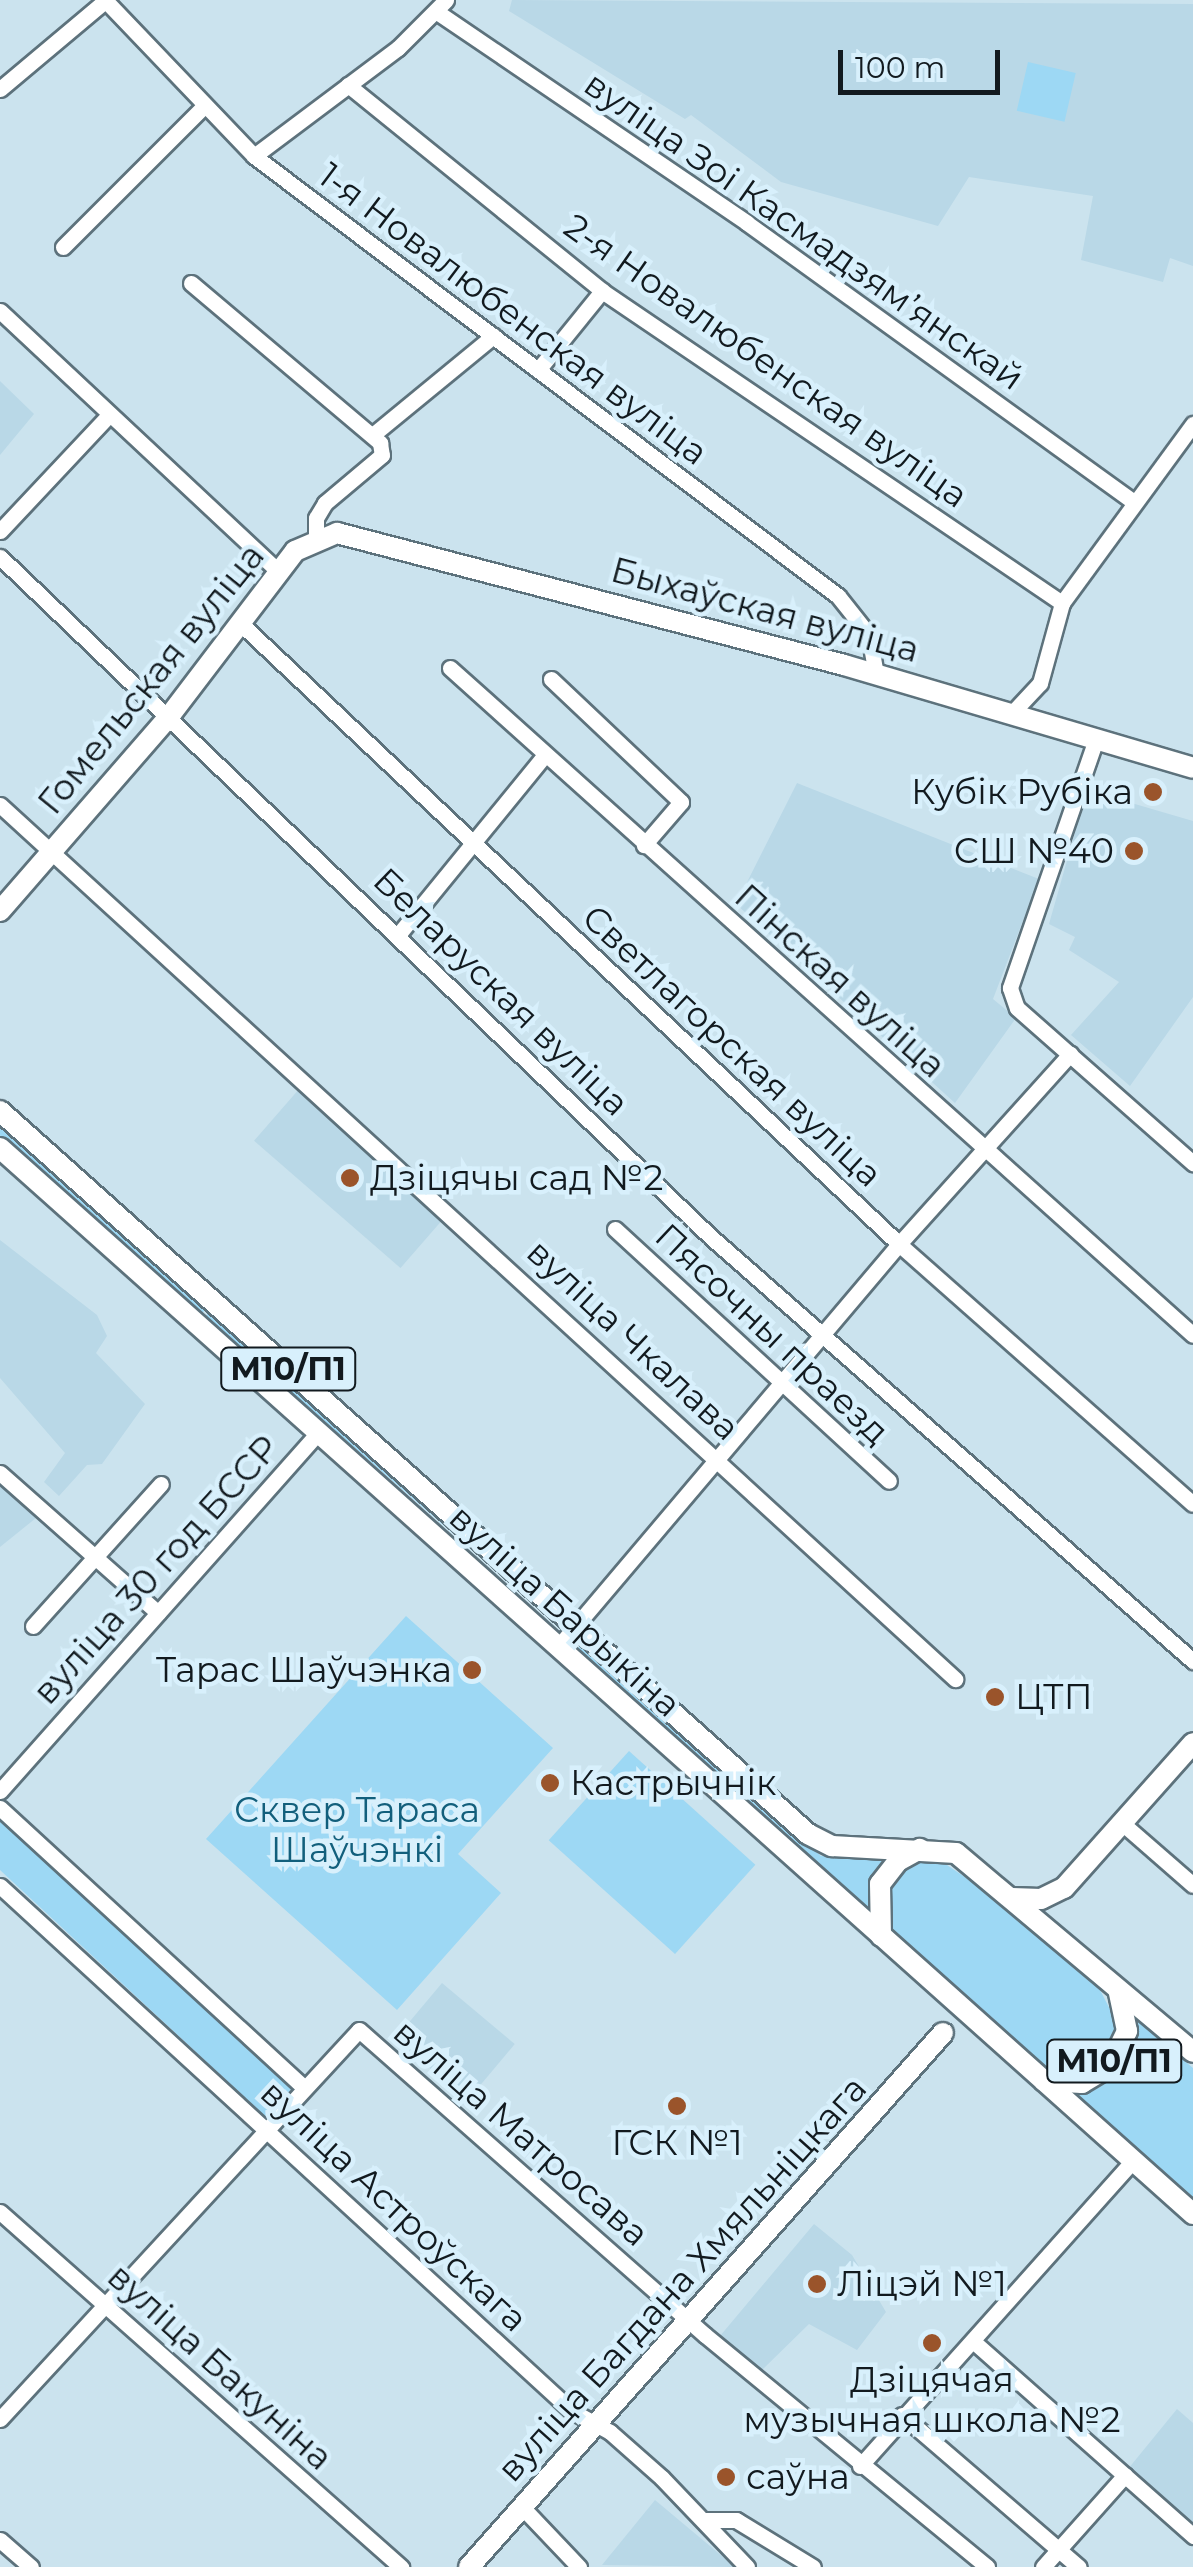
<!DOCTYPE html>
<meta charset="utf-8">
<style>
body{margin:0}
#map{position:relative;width:1193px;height:2567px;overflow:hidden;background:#cbe3ee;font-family:Montserrat,sans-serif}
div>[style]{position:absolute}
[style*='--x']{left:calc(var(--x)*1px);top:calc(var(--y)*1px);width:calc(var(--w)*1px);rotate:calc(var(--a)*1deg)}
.built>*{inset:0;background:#b9d8e7;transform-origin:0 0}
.green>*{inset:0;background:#9dd8f4;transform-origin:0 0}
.roads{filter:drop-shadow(2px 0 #5d727c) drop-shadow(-2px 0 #5d727c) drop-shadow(0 2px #5d727c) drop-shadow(0 -2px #5d727c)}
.minor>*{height:15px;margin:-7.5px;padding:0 7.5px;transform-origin:7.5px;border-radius:7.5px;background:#fff}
.major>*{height:20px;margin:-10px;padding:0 10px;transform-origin:10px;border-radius:10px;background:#fff}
.dots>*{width:28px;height:28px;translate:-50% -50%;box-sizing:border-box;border:5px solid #d8f0fc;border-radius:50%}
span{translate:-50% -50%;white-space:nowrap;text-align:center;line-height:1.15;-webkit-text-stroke:9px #d8f0fc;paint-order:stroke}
.shield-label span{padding:2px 8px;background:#d8f0fc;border:2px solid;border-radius:8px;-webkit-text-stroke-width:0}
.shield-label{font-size:32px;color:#121a1f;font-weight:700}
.street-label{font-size:35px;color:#121a1f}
.poi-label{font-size:35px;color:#121a1f}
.right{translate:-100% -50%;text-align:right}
.left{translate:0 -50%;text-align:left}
.park-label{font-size:35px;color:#125f7c}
.scale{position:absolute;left:838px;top:50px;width:162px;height:45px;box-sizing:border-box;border:5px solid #121a1f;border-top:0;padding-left:12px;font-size:30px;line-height:35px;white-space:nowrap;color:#121a1f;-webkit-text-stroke:8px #d8f0fc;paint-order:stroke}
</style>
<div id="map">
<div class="built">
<div style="clip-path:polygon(512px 0,1193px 4px,1193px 266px,1170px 258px,1163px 282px,1081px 260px,1093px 196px,969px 177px,938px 226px,781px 182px,691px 115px,685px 119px,509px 11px)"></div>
<div style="clip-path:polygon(0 381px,34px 414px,0 455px)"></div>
<div style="clip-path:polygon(797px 783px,1039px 879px,993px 999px,1016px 1018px,955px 1103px,736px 904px)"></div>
<div style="clip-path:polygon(1087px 790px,1193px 821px,1193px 997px,1130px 1086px,1071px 1035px,1119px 982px,1069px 950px,1075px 937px,1049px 924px)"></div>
<div style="left:300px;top:1088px;width:194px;height:70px;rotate:41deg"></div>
<div style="clip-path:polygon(0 1240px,97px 1315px,107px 1336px,96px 1353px,145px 1404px,102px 1464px,87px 1465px,59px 1496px,44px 1482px,65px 1453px,0 1378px)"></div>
<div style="clip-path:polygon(0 1486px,36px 1518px,0 1547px)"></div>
<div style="left:442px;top:1983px;width:95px;height:73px;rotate:40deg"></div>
<div style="clip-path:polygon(814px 2224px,852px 2255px,886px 2312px,857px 2350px,809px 2324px,761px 2371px,720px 2336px)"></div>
<div style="clip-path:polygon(1177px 2409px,1193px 2423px,1193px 2529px,1128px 2469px)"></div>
<div style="clip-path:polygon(655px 2500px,735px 2567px,602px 2565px)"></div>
</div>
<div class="green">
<div style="left:1028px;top:62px;width:49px;height:50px;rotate:13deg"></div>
<div style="left:0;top:1122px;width:278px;height:10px;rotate:42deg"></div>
<div style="clip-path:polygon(210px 1311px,552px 1620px,205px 1317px)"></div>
<div style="clip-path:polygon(406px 1616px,553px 1748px,458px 1854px,501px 1893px,397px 2010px,206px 1839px)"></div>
<div style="clip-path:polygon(582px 1645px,821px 1856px,888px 1857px,870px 1883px,869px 1913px,576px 1650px)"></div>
<div style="left:629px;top:1751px;width:170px;height:120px;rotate:42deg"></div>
<div style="clip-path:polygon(0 1818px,293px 2087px,267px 2118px,0 1870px)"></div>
<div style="clip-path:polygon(928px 1860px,944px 1863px,999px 1900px,1098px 1986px,1117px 2023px,1098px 2063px,1076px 2075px,1037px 2065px,892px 1932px,885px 1918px,889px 1883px,910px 1863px)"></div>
<div style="clip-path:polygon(1138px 2021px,1193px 2068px,1193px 2198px,1071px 2094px,1097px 2087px,1122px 2066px)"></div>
</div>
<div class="roads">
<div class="minor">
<div style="--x:105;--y:0;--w:216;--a:46.3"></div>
<div style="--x:254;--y:156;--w:731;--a:37"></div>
<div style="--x:838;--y:596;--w:50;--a:51.5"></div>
<div style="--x:869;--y:635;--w:40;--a:80"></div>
<div style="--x:437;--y:12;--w:375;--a:34.2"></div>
<div style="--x:747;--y:223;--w:478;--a:35.8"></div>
<div style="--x:348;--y:85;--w:327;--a:39"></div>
<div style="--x:602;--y:291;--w:556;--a:34.15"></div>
<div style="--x:0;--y:89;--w:138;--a:-40"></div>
<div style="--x:254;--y:156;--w:180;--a:-36.9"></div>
<div style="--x:398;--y:48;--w:68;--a:-45"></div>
<div style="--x:63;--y:247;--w:197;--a:-45"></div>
<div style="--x:191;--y:283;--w:248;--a:40.2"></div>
<div style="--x:380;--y:443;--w:12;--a:81"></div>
<div style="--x:382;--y:455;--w:75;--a:139.9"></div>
<div style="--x:325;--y:503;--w:17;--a:121"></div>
<div style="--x:316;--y:518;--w:20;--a:90"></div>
<div style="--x:0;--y:311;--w:381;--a:43.1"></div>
<div style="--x:538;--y:370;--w:102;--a:-51"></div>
<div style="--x:375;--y:433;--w:153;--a:-39.4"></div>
<div style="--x:0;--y:531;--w:159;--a:-46.8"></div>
<div style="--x:0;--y:557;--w:985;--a:43.73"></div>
<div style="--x:712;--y:1238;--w:641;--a:41.33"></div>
<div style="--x:239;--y:622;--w:907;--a:43.3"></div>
<div style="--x:899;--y:1244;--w:392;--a:41.5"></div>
<div style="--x:450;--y:668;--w:998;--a:41.91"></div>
<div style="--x:551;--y:679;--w:179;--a:43.4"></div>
<div style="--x:681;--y:802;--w:57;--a:130.7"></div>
<div style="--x:1012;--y:713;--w:41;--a:-47"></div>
<div style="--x:1040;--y:683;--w:83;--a:-74.6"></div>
<div style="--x:1062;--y:603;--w:222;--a:-53.8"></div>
<div style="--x:1095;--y:742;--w:260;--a:109.1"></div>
<div style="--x:1010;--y:988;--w:21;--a:71"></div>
<div style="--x:1017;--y:1008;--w:235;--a:41.4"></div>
<div style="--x:0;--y:805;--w:1295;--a:42.46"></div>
<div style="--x:398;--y:935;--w:231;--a:-50.8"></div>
<div style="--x:615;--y:1229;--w:372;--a:42.6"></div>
<div style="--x:0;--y:1473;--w:211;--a:41.5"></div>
<div style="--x:33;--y:1626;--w:191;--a:-48"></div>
<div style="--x:557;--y:1648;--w:529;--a:-49.75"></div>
<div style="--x:899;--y:1244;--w:256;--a:-48"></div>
<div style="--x:0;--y:1791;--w:479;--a:-48.4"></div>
<div style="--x:0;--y:1808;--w:412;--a:42.6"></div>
<div style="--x:1122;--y:1823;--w:94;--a:41.1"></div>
<div style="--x:0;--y:1886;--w:776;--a:42.55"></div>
<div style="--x:572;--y:2411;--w:43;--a:28.9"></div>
<div style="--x:610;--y:2432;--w:69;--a:41.5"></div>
<div style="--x:662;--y:2478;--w:123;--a:46.3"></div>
<div style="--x:0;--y:2212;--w:536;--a:41.52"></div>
<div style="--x:974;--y:2342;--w:293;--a:41.5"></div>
<div style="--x:902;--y:2415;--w:233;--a:40.7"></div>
<div style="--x:0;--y:2419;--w:529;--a:-47.3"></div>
<div style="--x:359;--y:2030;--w:461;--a:41.4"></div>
<div style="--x:705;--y:2335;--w:365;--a:39.4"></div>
<div style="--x:860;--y:2466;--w:409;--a:-48.2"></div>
<div style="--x:522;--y:2507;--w:83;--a:46.5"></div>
<div style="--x:703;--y:2520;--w:33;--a:0"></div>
<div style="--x:736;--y:2520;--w:90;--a:31.4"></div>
<div style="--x:0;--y:2540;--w:41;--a:41.1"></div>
<div style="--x:1043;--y:2567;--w:123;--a:-48.3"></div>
</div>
<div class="major">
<div style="--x:0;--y:911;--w:261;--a:-49"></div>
<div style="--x:171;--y:714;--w:205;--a:-52.7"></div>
<div style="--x:295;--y:551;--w:46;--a:-23.2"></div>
<div style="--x:337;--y:533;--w:524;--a:14.59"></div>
<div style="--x:844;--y:665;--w:364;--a:16.4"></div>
<div style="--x:0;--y:1111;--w:1084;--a:41.82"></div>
<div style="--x:808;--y:1834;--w:27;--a:27"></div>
<div style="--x:832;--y:1846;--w:124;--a:3.2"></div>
<div style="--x:956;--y:1853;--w:309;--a:40"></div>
<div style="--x:0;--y:1148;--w:1600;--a:41.78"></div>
<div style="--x:1012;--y:1898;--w:29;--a:2"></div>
<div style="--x:1041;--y:1899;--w:25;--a:-26"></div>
<div style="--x:1064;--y:1888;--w:194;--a:-48.3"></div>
<div style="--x:881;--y:1936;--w:52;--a:-91.1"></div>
<div style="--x:880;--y:1884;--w:29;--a:-52"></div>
<div style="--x:898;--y:1861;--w:25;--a:-29"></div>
<div style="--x:1044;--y:2081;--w:38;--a:3"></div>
<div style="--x:1082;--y:2083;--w:33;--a:-31"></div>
<div style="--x:1110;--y:2066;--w:39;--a:-64"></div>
<div style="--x:1127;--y:2031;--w:40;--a:-102"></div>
<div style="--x:469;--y:2567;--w:714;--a:-48.41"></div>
</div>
</div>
<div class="dots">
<div style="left:1153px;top:792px;background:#9a542b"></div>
<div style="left:1134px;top:851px;background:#9a542b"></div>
<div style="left:350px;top:1178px;background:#9a542b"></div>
<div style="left:472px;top:1670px;background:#9a542b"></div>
<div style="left:995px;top:1697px;background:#9a542b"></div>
<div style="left:550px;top:1783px;background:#9a542b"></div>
<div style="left:677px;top:2106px;background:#9a542b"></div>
<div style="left:817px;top:2284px;background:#9a542b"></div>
<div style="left:932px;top:2343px;background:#9a542b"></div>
<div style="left:726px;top:2477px;background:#9a542b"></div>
</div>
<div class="shield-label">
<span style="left:288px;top:1369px">М10/П1</span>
<span style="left:1114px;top:2061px">М10/П1</span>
</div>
<div class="street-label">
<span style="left:804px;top:231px;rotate:35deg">вуліца Зоі Касмадзямʼянскай</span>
<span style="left:513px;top:314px;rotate:37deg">1-я Новалюбенская вуліца</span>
<span style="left:766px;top:361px;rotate:35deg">2-я Новалюбенская вуліца</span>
<span style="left:765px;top:610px;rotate:15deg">Быхаўская вуліца</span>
<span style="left:151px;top:679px;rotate:-51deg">Гомельская вуліца</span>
<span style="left:840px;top:981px;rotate:42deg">Пінская вуліца</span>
<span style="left:501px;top:992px;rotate:44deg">Беларуская вуліца</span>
<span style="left:732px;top:1046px;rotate:43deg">Светлагорская вуліца</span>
<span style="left:772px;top:1334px;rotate:43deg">Пясочны праезд</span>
<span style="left:633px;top:1340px;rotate:43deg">вуліца Чкалава</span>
<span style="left:156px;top:1570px;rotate:-48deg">вуліца 30 год БССР</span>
<span style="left:565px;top:1611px;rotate:42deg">вуліца Барыкіна</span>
<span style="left:521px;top:2133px;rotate:41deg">вуліца Матросава</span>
<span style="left:394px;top:2206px;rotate:43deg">вуліца Астроўскага</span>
<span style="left:682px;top:2279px;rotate:-48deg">вуліца Багдана Хмяльніцкага</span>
<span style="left:220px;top:2367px;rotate:42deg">вуліца Бакуніна</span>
</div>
<div class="poi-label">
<span class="right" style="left:1133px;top:792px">Кубік Рубіка</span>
<span class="right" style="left:1114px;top:851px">СШ №40</span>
<span class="left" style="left:370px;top:1178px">Дзіцячы сад №2</span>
<span class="right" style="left:452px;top:1670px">Тарас Шаўчэнка</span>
<span class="left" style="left:1015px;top:1697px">ЦТП</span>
<span class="left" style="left:570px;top:1783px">Кастрычнік</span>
<span style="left:677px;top:2143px">ГСК №1</span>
<span class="left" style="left:837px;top:2284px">Ліцэй №1</span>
<span style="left:932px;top:2400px">Дзіцячая<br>музычная школа №2</span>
<span class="left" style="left:746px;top:2477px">саўна</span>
</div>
<div class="park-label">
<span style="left:357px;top:1830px">Сквер Тараса<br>Шаўчэнкі</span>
</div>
<div class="scale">100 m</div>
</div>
